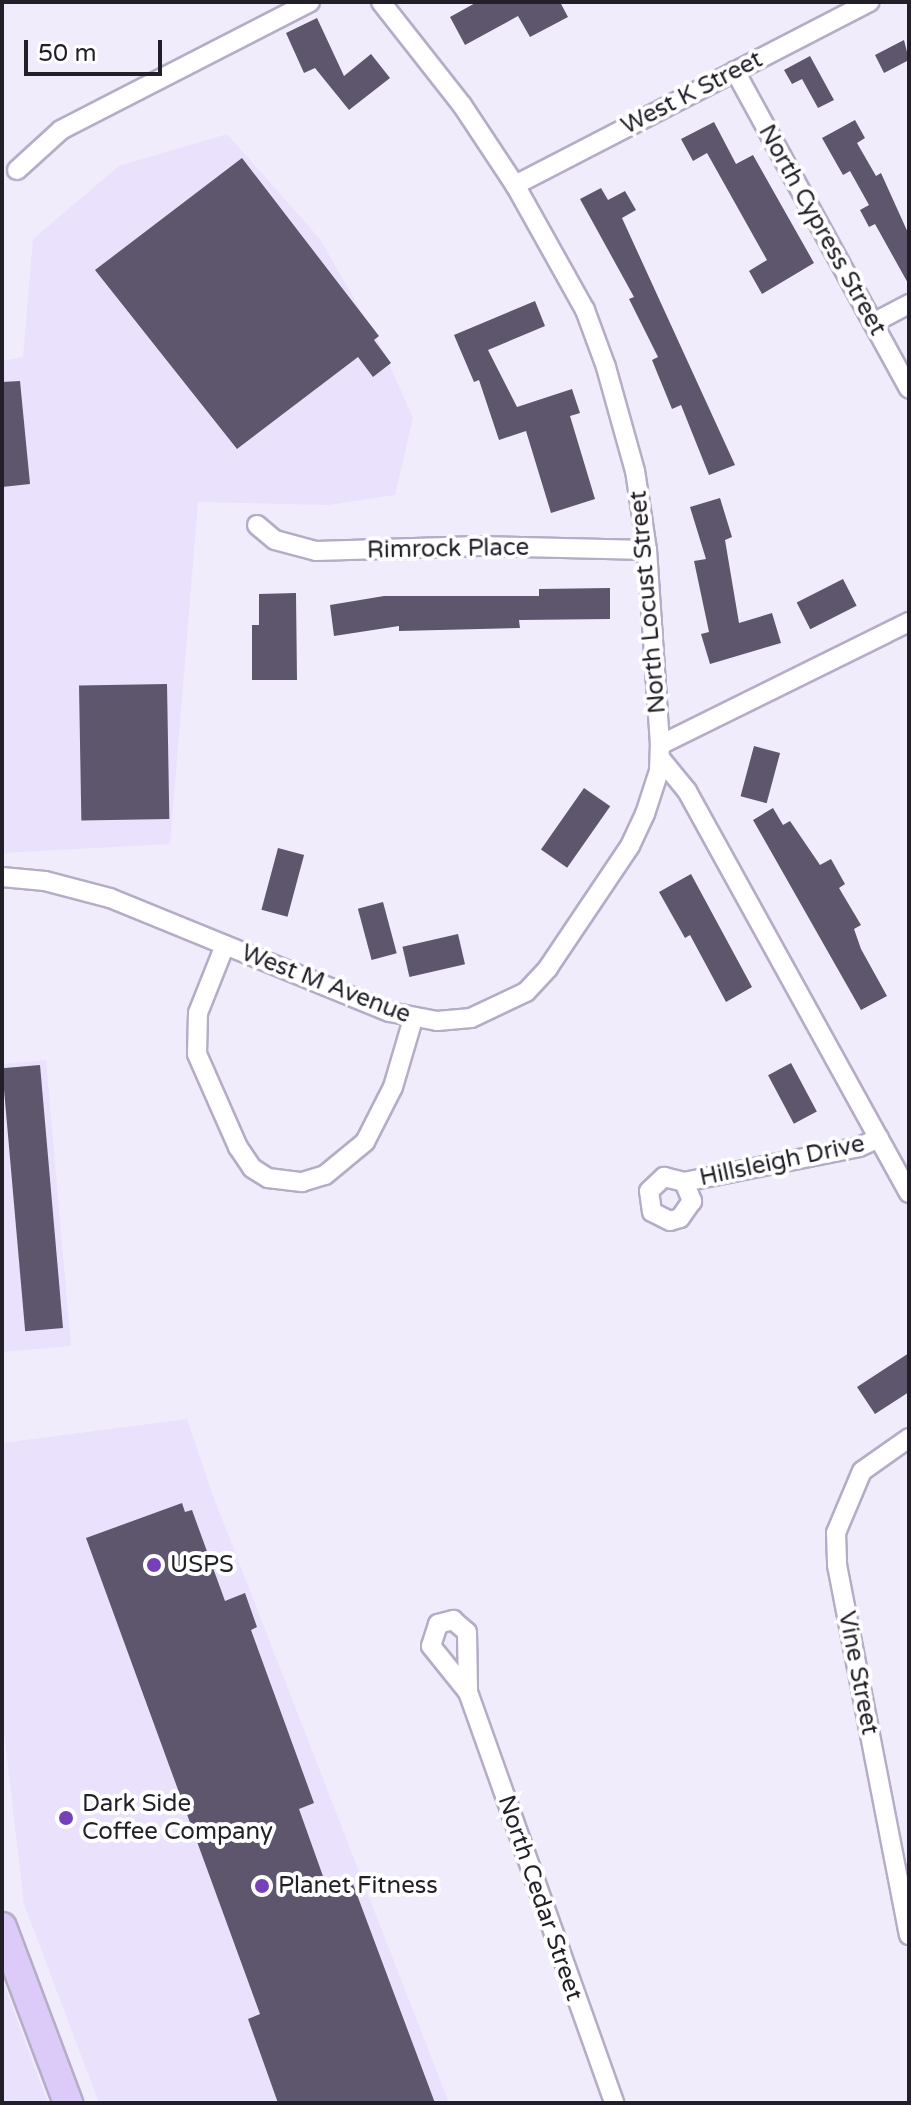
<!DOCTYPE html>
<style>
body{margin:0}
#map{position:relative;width:911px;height:2105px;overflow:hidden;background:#f1ecfc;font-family:"Varela Round",sans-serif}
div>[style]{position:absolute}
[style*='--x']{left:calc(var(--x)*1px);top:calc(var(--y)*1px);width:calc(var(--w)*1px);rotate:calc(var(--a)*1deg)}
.built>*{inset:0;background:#eae1fc}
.building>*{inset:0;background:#5d566c;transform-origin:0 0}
.roads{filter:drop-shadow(2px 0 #b5adc6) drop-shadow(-2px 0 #b5adc6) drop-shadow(0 2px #b5adc6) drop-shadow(0 -2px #b5adc6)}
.street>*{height:18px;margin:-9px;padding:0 9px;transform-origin:9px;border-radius:9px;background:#fff}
.primary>*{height:28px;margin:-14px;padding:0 14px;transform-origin:14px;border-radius:14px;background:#dccbf9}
.dots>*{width:22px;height:22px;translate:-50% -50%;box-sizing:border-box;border:4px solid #fff;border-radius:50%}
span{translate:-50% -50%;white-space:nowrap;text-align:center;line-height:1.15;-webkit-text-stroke:8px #fff;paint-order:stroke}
.street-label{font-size:24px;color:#221f29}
.poi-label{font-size:24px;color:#221f29}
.left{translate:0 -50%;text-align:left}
.frame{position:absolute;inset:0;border:4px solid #221f29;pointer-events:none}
.scale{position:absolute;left:24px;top:40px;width:138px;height:36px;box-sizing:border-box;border:4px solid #221f29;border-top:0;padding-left:10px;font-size:24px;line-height:28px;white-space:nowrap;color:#221f29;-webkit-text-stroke:6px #fff;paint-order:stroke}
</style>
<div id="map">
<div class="built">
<div style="clip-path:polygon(227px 134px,320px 239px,382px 348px,413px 418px,395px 495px,328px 505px,198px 502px,170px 844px,2px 853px,2px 361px,23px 357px,33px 239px,119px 166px)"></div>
<div style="clip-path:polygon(46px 1060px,71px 1346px,2px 1352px,2px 1064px)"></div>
<div style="clip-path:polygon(187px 1419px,212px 1493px,449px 2103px,99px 2103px,24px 1904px,2px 1715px,2px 1443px)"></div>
<div style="clip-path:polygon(2px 1979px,48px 2103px,2px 2103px)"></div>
</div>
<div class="building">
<div style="clip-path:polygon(477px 2px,560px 2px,568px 17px,530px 37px,518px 16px,465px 45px,450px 17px)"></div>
<div style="clip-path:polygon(317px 18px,344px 76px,371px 54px,390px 78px,349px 110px,315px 68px,304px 73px,286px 33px)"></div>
<div style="clip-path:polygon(904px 40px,909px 60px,884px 73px,875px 55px)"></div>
<div style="clip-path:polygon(810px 56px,834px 100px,818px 108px,802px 79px,792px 84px,784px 70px)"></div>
<div style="clip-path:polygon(855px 120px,865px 138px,857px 143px,876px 176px,881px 173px,909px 235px,909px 285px,875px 224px,869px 227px,860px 210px,869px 205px,850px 171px,843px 175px,822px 138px)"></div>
<div style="clip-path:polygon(714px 122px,736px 164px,753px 155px,814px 263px,762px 294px,749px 271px,767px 260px,707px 153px,693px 161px,681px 139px)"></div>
<div style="clip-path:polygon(242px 158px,379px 336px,374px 340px,391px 363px,373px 377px,358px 357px,237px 449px,95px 270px)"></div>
<div style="clip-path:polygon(601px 188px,608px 200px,625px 191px,636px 210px,622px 218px,735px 465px,709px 475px,681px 405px,672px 409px,652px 360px,658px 357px,629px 299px,634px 297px,580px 199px)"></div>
<div style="clip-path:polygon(535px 301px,545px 326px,488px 350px,517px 407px,572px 389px,580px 413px,570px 416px,595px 499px,551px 513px,526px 431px,499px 440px,479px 380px,474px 382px,454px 335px)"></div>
<div style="clip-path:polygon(20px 381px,30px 484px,2px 487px,2px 382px)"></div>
<div style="clip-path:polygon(720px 498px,732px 537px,725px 540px,739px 623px,772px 613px,781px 643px,710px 664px,701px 634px,709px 632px,694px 561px,706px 559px,690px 507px)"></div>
<div style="left:843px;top:579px;width:30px;height:52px;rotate:63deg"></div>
<div style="clip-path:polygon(610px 588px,610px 619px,519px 620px,520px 628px,399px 631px,399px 626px,334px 636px,330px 605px,384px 596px,539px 596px,539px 589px)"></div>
<div style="clip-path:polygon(296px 593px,297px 680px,252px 680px,252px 625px,259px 625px,259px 594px)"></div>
<div style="left:167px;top:684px;width:135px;height:88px;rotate:89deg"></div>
<div style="left:754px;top:746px;width:27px;height:52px;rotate:15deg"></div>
<div style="left:584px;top:788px;width:32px;height:75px;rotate:35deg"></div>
<div style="clip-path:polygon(773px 808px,783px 825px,790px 821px,820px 865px,831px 859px,845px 884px,839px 888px,861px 925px,854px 929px,861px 949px,887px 996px,861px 1010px,753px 820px)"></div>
<div style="left:278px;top:848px;width:27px;height:64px;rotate:15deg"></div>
<div style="clip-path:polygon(691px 874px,752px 987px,726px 1002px,690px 935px,685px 938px,659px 892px)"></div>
<div style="left:383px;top:902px;width:53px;height:26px;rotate:75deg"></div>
<div style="left:458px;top:934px;width:31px;height:57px;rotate:77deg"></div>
<div style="left:791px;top:1063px;width:55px;height:26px;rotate:62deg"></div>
<div style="left:40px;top:1065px;width:264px;height:38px;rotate:85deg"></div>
<div style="clip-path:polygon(909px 1353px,909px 1392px,875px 1414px,857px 1387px)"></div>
<div style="clip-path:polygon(182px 1503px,185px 1512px,192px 1510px,225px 1601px,245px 1593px,257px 1627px,251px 1630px,314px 1803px,299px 1809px,329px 1893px,353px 1884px,435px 2103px,278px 2103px,248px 2019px,260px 2014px,86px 1538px)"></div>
</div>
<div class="roads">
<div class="street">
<div style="--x:735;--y:71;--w:362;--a:61.3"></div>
<div style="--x:17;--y:170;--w:59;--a:-42.3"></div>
<div style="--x:61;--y:130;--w:280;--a:-27.2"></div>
<div style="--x:515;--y:185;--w:399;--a:-27.3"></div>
<div style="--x:873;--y:323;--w:41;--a:-27.8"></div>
<div style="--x:257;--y:525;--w:23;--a:40"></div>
<div style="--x:275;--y:540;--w:42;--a:15"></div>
<div style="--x:316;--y:551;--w:163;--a:-1.8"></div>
<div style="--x:479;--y:546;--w:168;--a:1.4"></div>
<div style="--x:660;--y:745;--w:278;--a:-26.3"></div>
<div style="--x:660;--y:758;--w:43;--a:50.7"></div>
<div style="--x:687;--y:791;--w:459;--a:61.1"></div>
<div style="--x:2;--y:877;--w:43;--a:5.3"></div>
<div style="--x:45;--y:881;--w:67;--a:14.7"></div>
<div style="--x:110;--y:898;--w:302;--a:22.2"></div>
<div style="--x:390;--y:1012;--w:48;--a:10.8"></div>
<div style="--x:437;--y:1021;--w:34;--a:-5"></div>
<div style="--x:471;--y:1018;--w:61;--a:-25.3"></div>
<div style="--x:526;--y:992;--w:33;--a:-47"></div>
<div style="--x:548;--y:968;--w:147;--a:-56.1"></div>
<div style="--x:630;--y:846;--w:35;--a:-65"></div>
<div style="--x:645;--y:814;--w:45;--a:-72"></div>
<div style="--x:659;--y:771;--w:26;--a:-88"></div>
<div style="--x:660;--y:745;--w:195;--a:-93.8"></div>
<div style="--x:647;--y:550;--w:80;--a:-98.6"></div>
<div style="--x:635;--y:471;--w:108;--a:-105.6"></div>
<div style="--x:606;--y:367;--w:61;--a:-110.2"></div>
<div style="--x:585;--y:310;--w:143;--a:-119.2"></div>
<div style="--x:515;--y:185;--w:96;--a:-123.5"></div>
<div style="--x:462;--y:105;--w:131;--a:-128.2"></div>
<div style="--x:225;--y:945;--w:73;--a:111.7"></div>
<div style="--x:198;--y:1013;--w:41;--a:91.4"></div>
<div style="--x:197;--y:1054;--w:102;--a:66.2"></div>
<div style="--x:238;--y:1147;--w:25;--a:56"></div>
<div style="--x:252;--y:1168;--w:19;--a:32"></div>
<div style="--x:268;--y:1178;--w:34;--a:7"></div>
<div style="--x:302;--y:1182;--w:24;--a:-17"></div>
<div style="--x:325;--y:1175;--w:52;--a:-39.5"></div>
<div style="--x:365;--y:1142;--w:62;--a:-63"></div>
<div style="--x:393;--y:1087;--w:71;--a:-73.6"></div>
<div style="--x:684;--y:1182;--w:21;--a:67"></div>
<div style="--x:692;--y:1201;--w:21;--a:125"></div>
<div style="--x:680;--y:1218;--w:10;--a:163"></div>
<div style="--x:670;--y:1221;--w:20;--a:-153"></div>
<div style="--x:652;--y:1212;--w:21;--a:-98"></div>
<div style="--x:649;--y:1191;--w:21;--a:-43"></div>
<div style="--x:664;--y:1177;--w:21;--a:14"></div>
<div style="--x:684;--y:1182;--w:178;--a:-11.3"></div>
<div style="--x:859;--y:1147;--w:22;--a:-24"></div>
<div style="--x:909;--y:1438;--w:57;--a:144.9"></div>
<div style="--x:862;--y:1471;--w:67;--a:112.8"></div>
<div style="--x:836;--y:1533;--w:32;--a:88"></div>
<div style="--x:837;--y:1565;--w:377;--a:79"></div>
<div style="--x:453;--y:1620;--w:18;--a:41"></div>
<div style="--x:467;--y:1632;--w:60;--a:89"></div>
<div style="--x:468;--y:1692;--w:59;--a:-128.8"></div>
<div style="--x:431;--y:1646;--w:23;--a:-72"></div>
<div style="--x:438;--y:1624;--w:16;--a:-15"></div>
<div style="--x:468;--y:1692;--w:436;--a:70.4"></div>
</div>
<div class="primary">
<div style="--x:2;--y:1927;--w:188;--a:69.4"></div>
</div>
</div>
<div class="dots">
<div style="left:154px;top:1565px;background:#7641b8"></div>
<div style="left:66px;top:1818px;background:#7641b8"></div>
<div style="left:262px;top:1886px;background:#7641b8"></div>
</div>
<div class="street-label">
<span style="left:692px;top:93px;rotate:-27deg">West K Street</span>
<span style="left:822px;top:230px;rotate:61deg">North Cypress Street</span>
<span style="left:448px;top:549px;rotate:-1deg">Rimrock Place</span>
<span style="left:648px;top:602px;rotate:-95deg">North Locust Street</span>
<span style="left:326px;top:984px;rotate:21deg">West M Avenue</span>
<span style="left:782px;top:1161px;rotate:-12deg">Hillsleigh Drive</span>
<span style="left:858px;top:1673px;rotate:79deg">Vine Street</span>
<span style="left:540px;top:1898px;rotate:71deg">North Cedar Street</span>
</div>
<div class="poi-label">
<span class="left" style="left:170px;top:1565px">USPS</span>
<span class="left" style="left:82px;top:1818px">Dark Side<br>Coffee Company</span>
<span class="left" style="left:278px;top:1886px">Planet Fitness</span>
</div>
<div class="frame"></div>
<div class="scale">50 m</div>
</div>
